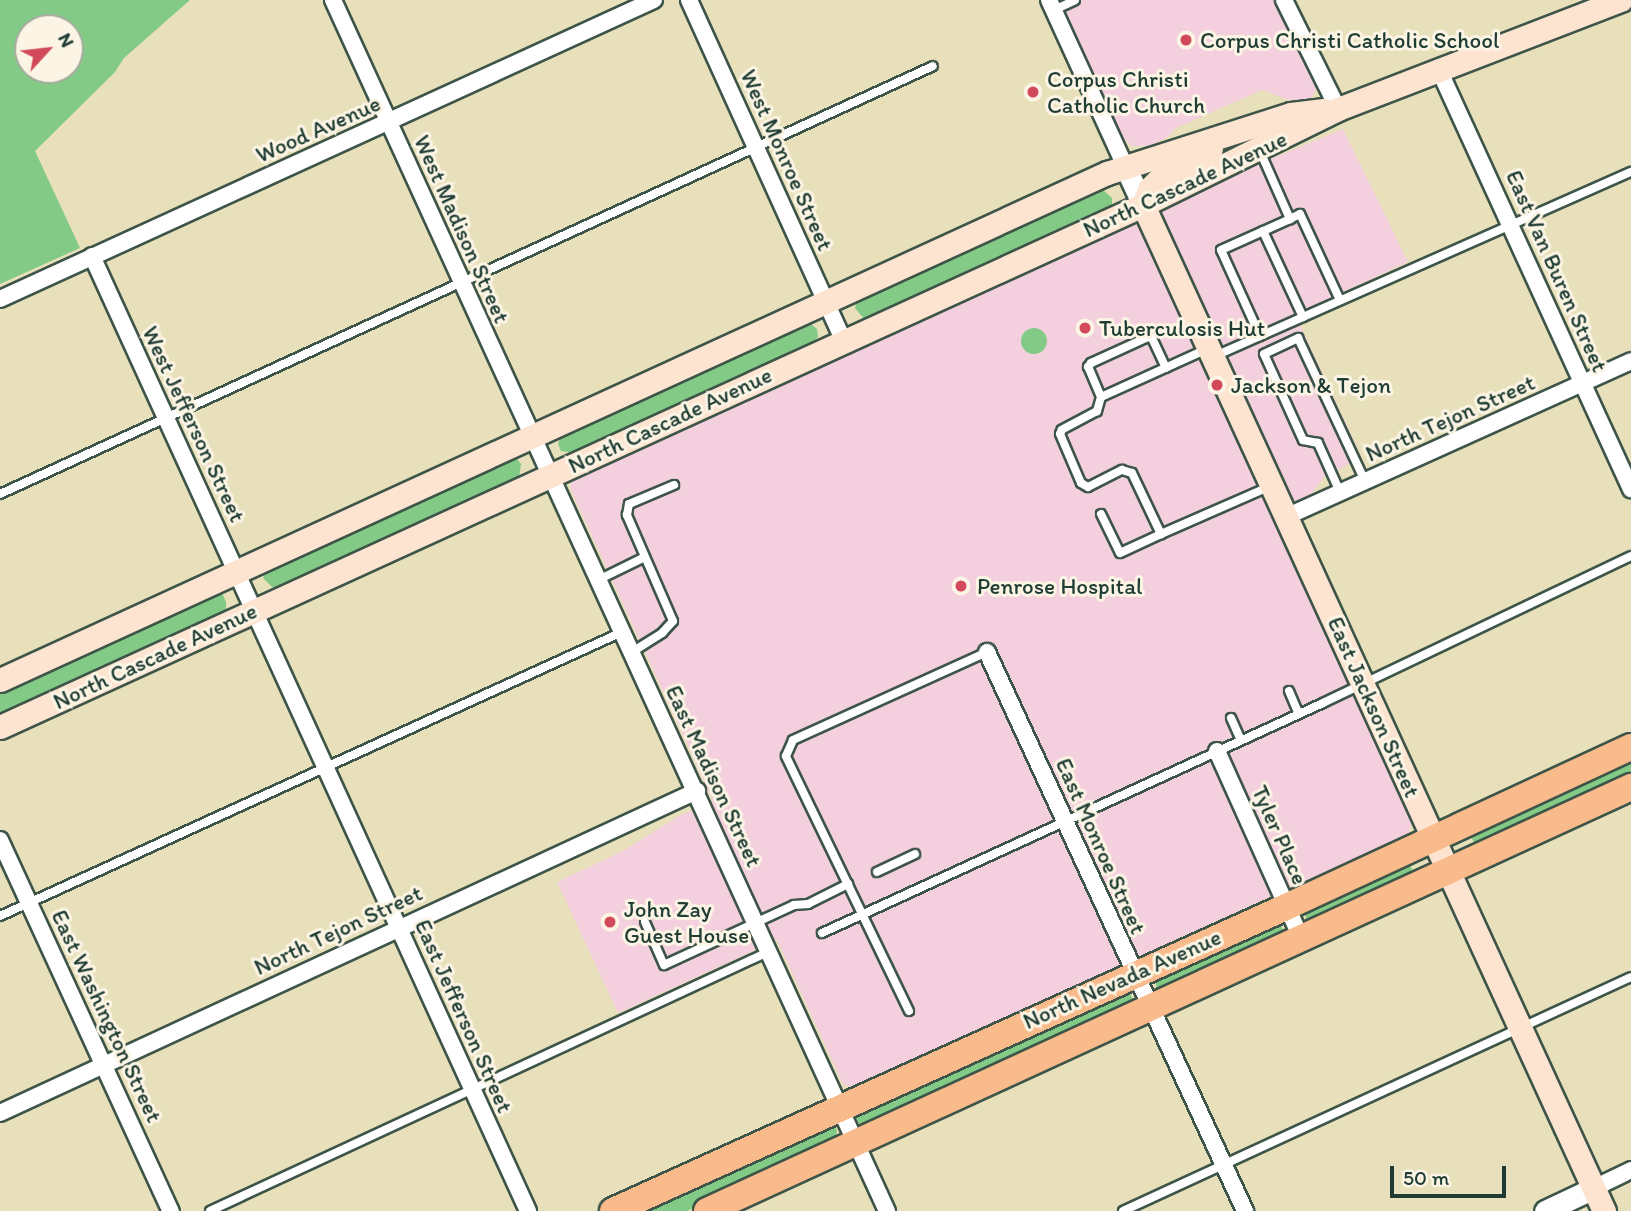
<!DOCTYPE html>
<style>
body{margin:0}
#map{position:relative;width:1631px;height:1211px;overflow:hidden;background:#e8e0bb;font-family:Itim,sans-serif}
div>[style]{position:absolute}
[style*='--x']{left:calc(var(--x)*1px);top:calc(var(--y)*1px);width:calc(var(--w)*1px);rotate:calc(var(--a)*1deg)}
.built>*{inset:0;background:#f4cfdd}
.green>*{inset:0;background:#83ca86}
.round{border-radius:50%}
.roads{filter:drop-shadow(2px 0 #3d5548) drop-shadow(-2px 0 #3d5548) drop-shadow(0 2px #3d5548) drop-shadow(0 -2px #3d5548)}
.service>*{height:8px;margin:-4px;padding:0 4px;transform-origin:4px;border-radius:4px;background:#fff}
.minor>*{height:16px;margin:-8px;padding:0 8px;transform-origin:8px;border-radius:8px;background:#fff}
.tertiary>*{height:21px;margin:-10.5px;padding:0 10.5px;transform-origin:10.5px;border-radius:10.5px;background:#fff}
.secondary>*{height:23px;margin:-11.5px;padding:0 11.5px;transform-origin:11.5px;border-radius:11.5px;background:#fde4d1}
.primary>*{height:26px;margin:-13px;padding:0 13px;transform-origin:13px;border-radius:13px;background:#fabb8c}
.dots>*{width:19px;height:19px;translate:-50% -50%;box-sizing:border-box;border:4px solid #fcf5e5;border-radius:50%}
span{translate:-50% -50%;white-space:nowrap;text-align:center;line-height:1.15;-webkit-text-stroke:6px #fcf5e5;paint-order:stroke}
.poi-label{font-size:23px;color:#1f3d34}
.left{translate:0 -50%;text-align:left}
.street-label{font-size:23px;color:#1f3d34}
.north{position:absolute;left:14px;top:14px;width:70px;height:70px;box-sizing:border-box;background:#fcf5e5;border:2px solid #a4ab9e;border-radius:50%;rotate:63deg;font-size:19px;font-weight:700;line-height:28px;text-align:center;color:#1f3d34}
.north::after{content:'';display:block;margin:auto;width:24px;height:32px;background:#d1495b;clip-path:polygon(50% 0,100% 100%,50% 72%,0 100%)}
.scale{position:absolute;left:1390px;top:1166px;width:116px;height:32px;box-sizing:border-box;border:4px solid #1f3d34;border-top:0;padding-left:9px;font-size:21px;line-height:24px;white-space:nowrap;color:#1f3d34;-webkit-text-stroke:5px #fcf5e5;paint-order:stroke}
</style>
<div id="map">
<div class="built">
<div style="clip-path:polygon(1059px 0,1275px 0,1314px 80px,1316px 89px,1312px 97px,1298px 103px,1262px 90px,1176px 128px,1169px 136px,1150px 146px,1131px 146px,1122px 137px)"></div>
<div style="clip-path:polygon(1343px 129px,1408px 262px,1295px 314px,1362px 458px,1325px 476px,1312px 493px,1275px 512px,1320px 613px,1343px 674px,1412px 820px,1408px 838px,1295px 885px,852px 1088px,843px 1084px,777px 940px,618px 1013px,557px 882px,623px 851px,677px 817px,713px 801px,570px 488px,572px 480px,1257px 165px)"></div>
</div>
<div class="green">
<div style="clip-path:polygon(evenodd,0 0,190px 0,124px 58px,115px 72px,35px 151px,80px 248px,0 284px,0 0,28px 28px,70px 28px,70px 70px,28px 70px,28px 28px)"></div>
<div style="clip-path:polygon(1102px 189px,1112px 198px,1112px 205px,1108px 210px,870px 318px,864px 319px,855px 308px,858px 296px,1077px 195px)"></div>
<div style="clip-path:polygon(807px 321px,817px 329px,818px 337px,813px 343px,576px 453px,561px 451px,558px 444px,563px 431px)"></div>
<div class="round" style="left:1021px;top:328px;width:26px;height:26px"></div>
<div style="clip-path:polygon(508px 457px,517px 459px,521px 464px,519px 479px,279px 588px,272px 587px,263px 578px,268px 567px)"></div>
<div style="clip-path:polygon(216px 592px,223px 595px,226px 602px,226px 610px,222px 616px,0 717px,0 689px)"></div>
<div style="clip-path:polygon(1631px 754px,1631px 779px,1478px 849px,1470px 835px)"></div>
<div style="clip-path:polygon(1408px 861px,1414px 873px,1307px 923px,1305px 912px)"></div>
<div style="clip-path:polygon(1279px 923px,1286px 934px,1162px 994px,1156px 989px,1156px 981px,1160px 974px)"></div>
<div style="clip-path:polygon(1127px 988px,1134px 1001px,862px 1126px,857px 1121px,856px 1113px)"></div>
<div style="clip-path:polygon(833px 1124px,837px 1130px,835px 1143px,687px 1211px,632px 1211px)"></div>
</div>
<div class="roads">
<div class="service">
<div style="--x:1054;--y:10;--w:23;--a:-25"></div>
<div style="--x:1259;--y:149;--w:77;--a:66.1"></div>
<div style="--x:1290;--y:219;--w:11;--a:-27"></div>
<div style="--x:1300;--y:214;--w:95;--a:65.1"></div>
<div style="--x:1263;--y:231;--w:95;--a:65.1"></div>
<div style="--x:1260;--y:336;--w:94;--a:-114.4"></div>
<div style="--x:1221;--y:250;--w:76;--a:-24.2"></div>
<div style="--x:1207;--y:349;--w:116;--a:155.6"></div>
<div style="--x:1101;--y:397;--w:15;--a:106"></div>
<div style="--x:1097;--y:411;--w:40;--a:152"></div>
<div style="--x:1062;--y:430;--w:4;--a:117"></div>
<div style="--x:1060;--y:434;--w:53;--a:66.8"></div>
<div style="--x:1081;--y:483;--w:8;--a:30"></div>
<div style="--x:1088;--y:487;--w:38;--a:-27"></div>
<div style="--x:1122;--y:470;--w:10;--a:17"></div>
<div style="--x:1132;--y:473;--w:68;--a:64.6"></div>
<div style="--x:1161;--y:534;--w:120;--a:-23.6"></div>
<div style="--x:1215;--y:356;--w:455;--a:-23.9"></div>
<div style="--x:1101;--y:397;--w:33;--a:-113"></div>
<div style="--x:1088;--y:367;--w:5;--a:-53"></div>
<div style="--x:1091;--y:363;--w:63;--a:-24.5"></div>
<div style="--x:1148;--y:337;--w:4;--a:14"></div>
<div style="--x:1152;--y:338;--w:33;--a:65"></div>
<div style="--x:1340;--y:492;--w:54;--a:-114.2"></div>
<div style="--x:1318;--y:443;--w:15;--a:-169"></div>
<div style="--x:1303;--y:440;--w:94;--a:-114.4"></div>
<div style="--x:1264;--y:354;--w:38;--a:-25"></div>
<div style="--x:1298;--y:338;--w:158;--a:64.9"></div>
<div style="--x:0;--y:494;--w:1026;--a:-24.64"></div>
<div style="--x:1101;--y:514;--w:43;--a:64"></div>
<div style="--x:1120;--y:553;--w:45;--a:-24.9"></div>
<div style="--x:598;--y:580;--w:52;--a:-26.1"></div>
<div style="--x:632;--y:652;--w:36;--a:-32"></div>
<div style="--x:662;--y:633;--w:16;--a:-47"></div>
<div style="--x:673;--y:621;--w:116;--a:-113.5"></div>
<div style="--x:627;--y:515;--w:11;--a:-80"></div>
<div style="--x:629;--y:504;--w:49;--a:-22.9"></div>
<div style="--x:1289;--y:691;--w:25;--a:67"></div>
<div style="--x:1231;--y:718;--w:24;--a:66"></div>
<div style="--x:877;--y:872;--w:42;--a:-25.3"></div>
<div style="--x:0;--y:916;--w:684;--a:-24.54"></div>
<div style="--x:645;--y:922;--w:47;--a:66.2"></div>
<div style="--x:664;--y:965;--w:143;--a:-24.8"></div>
<div style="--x:794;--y:905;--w:14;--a:-4"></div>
<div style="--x:808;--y:904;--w:45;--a:-26.6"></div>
<div style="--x:822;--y:933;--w:551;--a:-24.66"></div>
<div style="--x:1323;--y:703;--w:341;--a:-25.5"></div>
<div style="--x:909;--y:1011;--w:283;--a:-115.8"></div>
<div style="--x:786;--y:756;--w:17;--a:-66"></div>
<div style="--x:793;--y:740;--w:213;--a:-24.4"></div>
<div style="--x:210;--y:1211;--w:615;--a:-24.9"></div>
<div style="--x:1123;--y:1211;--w:559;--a:-24.73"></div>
</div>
<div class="minor">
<div style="--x:333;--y:0;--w:1332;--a:65.42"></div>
<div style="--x:689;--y:0;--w:372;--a:65.6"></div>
<div style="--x:1049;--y:0;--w:183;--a:65.4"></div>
<div style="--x:1284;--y:0;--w:122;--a:63.6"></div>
<div style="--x:1440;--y:72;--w:459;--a:65.4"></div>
<div style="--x:92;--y:256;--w:1050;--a:65.46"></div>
<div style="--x:0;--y:299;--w:719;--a:-24.57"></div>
<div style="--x:1288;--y:516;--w:376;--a:-24.3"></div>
<div style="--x:987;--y:652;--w:616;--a:65.22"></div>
<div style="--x:1217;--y:751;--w:205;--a:65.8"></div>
<div style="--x:0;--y:840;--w:409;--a:65.3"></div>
<div style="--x:0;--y:1113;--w:768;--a:-24.8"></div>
<div style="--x:1594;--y:1188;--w:41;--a:-25.9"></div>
</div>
<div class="tertiary">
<div style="--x:1125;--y:166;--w:43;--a:65.2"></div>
<div style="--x:1545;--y:1211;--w:54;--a:-25.1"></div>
</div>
<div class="secondary">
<div style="--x:1143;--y:205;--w:1107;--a:65.38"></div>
<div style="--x:1143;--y:205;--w:17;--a:-69"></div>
<div style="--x:1149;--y:189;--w:21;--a:-45"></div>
<div style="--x:1164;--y:174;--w:53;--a:-28"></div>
<div style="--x:0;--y:680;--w:1218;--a:-24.61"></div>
<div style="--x:1107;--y:173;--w:193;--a:-17.8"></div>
<div style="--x:1291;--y:114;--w:33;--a:-7"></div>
<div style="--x:0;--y:727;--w:1257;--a:-24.55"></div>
<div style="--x:1143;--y:205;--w:217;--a:-26.2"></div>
<div style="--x:1338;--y:109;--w:303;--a:-21.1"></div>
</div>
<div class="primary">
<div style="--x:613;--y:1211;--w:738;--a:-24.31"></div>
<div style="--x:1286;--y:907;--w:380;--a:-24.9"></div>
<div style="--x:707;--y:1211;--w:1017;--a:-24.65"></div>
</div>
</div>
<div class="dots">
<div style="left:1186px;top:40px;background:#d1495b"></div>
<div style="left:1033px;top:92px;background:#d1495b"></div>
<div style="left:1085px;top:328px;background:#d1495b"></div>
<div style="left:1217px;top:385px;background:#d1495b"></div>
<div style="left:961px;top:586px;background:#d1495b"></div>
<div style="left:610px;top:922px;background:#d1495b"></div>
</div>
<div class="poi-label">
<span class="left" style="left:1200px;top:40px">Corpus Christi Catholic School</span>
<span class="left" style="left:1047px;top:92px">Corpus Christi<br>Catholic Church</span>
<span class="left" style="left:1099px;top:328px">Tuberculosis Hut</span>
<span class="left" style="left:1231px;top:385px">Jackson &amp; Tejon</span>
<span class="left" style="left:977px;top:586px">Penrose Hospital</span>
<span class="left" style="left:624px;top:922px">John Zay<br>Guest House</span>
</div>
<div class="street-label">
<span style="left:318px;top:129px;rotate:-24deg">Wood Avenue</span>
<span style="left:787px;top:160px;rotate:66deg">West Monroe Street</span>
<span style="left:1185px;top:184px;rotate:-25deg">North Cascade Avenue</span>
<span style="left:462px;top:229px;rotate:66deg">West Madison Street</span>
<span style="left:1557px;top:271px;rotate:66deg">East Van Buren Street</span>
<span style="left:1450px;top:418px;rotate:-24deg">North Tejon Street</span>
<span style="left:670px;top:420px;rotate:-25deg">North Cascade Avenue</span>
<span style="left:194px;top:424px;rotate:65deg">West Jefferson Street</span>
<span style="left:155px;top:656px;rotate:-25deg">North Cascade Avenue</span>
<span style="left:1374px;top:707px;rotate:66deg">East Jackson Street</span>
<span style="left:714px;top:776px;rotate:65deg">East Madison Street</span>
<span style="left:1280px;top:835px;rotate:66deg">Tyler Place</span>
<span style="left:1101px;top:846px;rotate:66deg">East Monroe Street</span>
<span style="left:338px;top:930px;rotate:-25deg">North Tejon Street</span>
<span style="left:1122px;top:979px;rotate:-24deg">North Nevada Avenue</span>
<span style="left:107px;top:1016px;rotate:65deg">East Washington Street</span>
<span style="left:464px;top:1016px;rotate:66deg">East Jefferson Street</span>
</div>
<div class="north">N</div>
<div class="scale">50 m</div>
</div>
